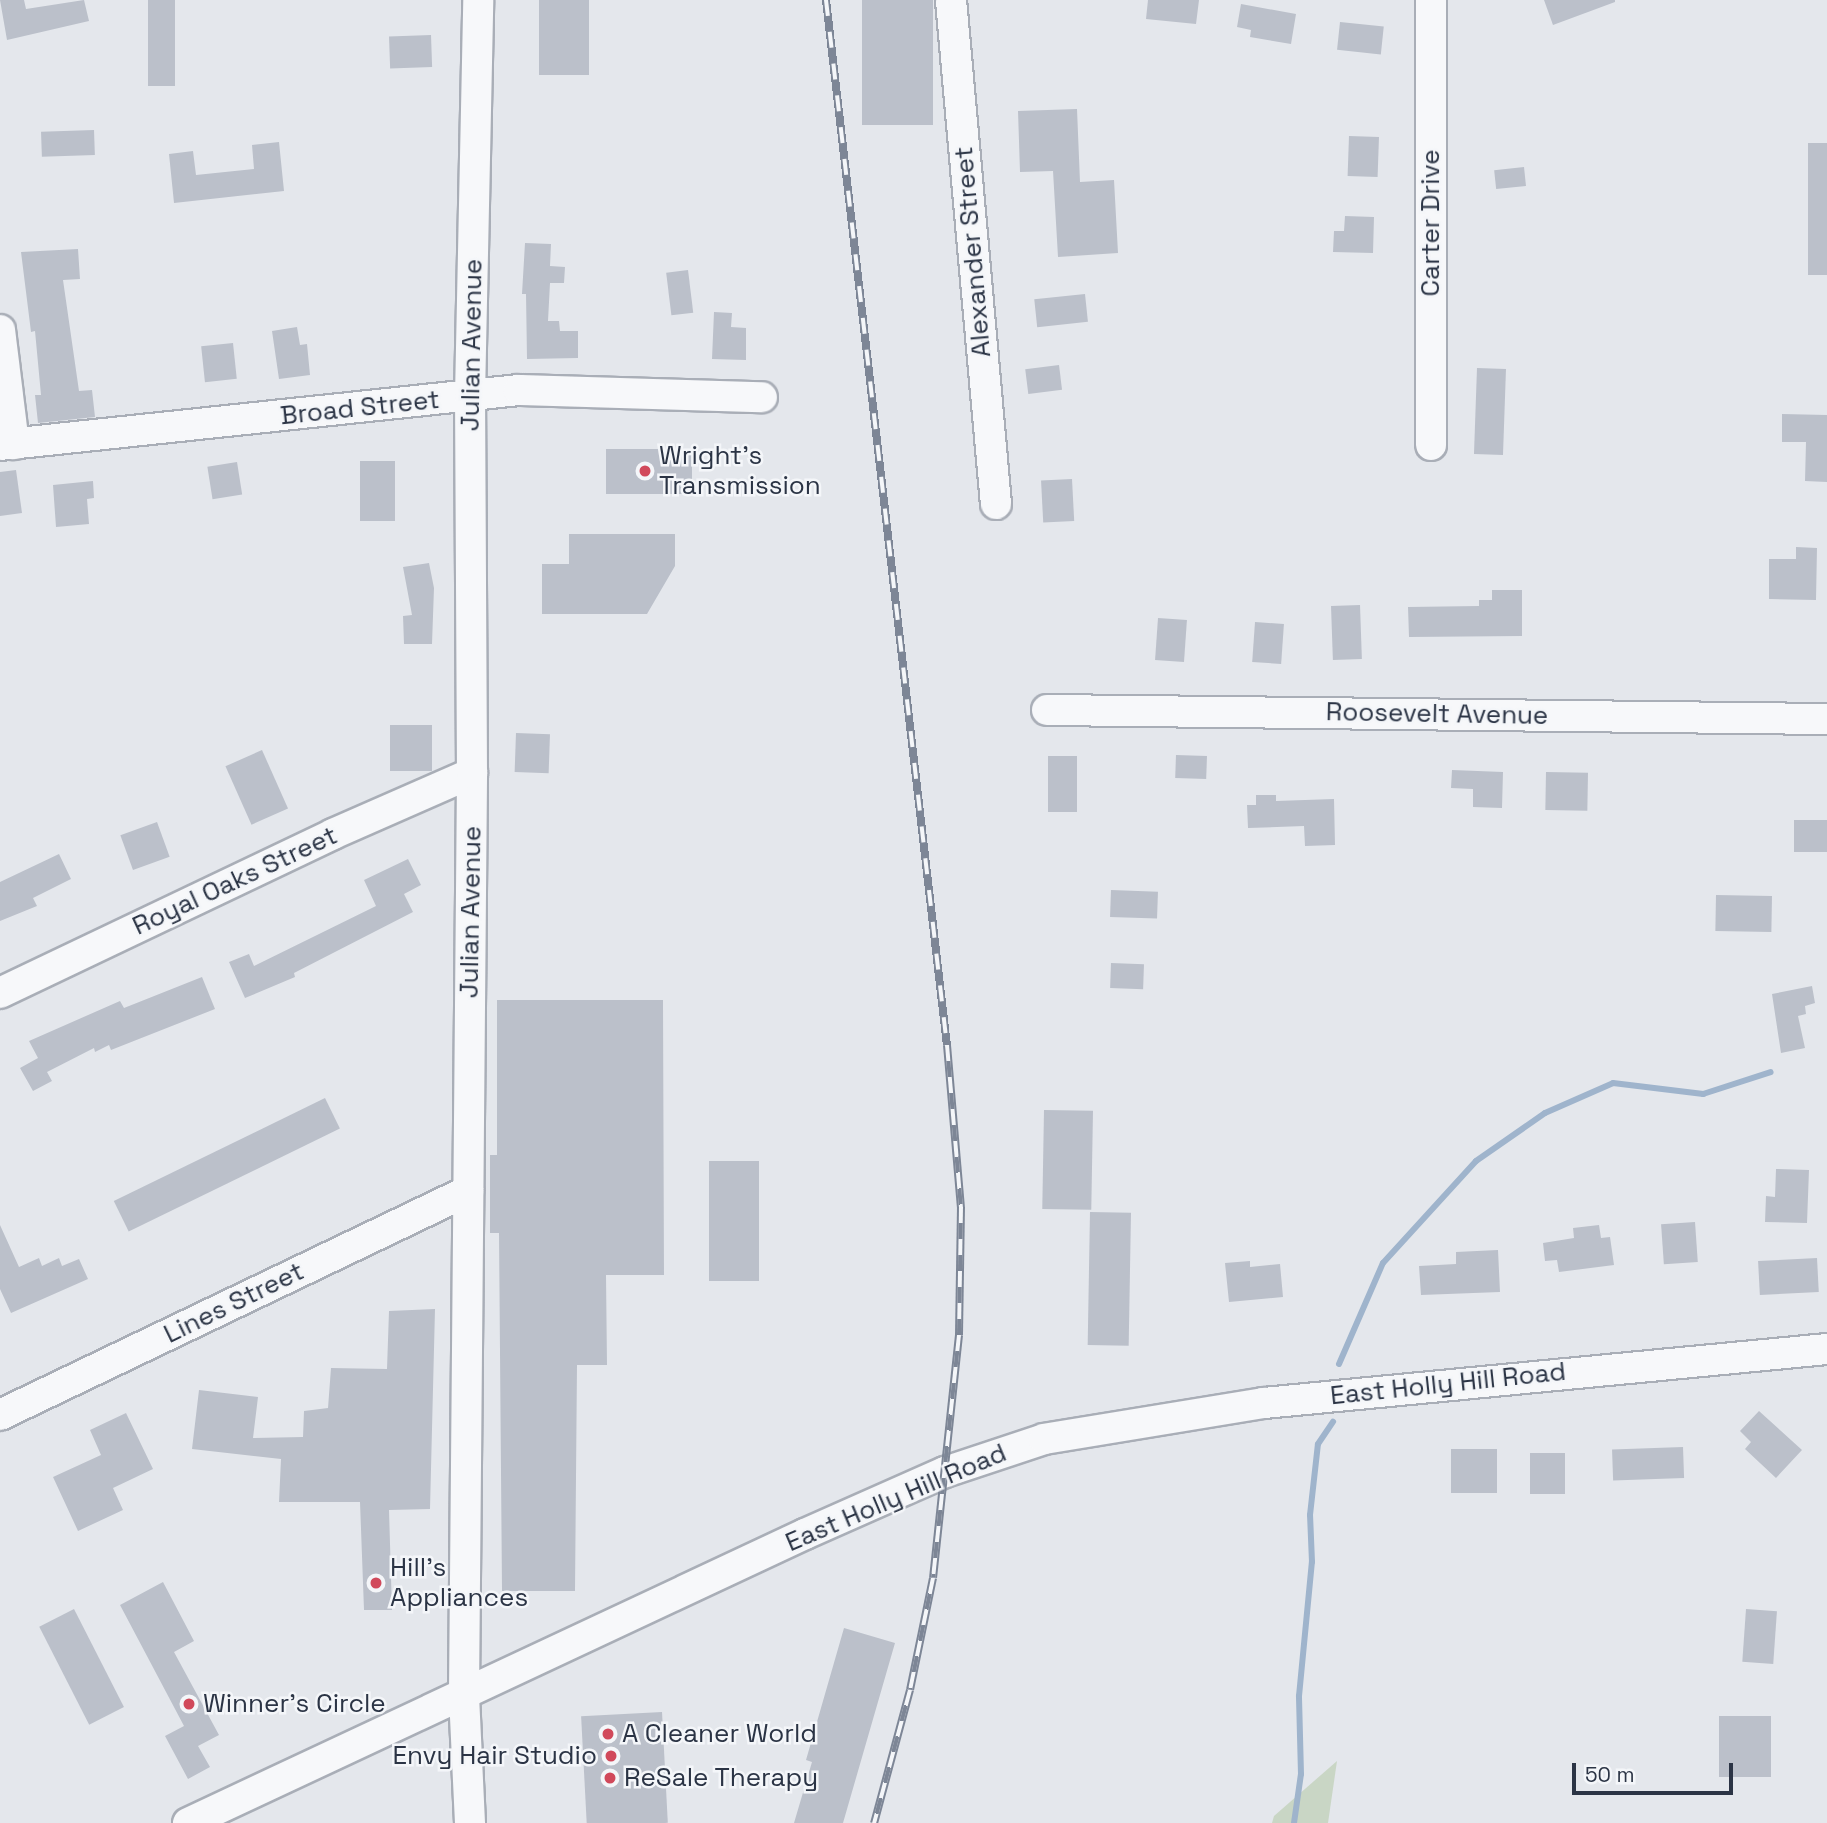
<!DOCTYPE html>
<style>
body{margin:0}
#map{position:relative;width:1827px;height:1823px;overflow:hidden;background:#e4e7ec;font-family:"Space Grotesk",sans-serif}
div>[style]{position:absolute}
[style*='--x']{left:calc(var(--x)*1px);top:calc(var(--y)*1px);width:calc(var(--w)*1px);rotate:calc(var(--a)*1deg)}
.green>*{inset:0;background:#c9d6c5}
.stream>*{height:6px;margin:-3px;padding:0 3px;transform-origin:3px;border-radius:3px;background:#9fb4cc}
.building>*{inset:0;background:#bbc0ca;transform-origin:0 0}
.roads{filter:drop-shadow(2px 0 #a9aeb7) drop-shadow(-2px 0 #a9aeb7) drop-shadow(0 2px #a9aeb7) drop-shadow(0 -2px #a9aeb7)}
.minor>*{height:30px;margin:-15px;padding:0 15px;transform-origin:15px;border-radius:15px;background:#f7f8fa}
.rail>*{height:8px;margin-top:-4px;transform-origin:0;background:repeating-linear-gradient(90deg,#f4f6f9 0 16px,#7d8696 0 32px);box-sizing:border-box;border-block:2px solid #7d8696}
.dots>*{width:19px;height:19px;translate:-50% -50%;box-sizing:border-box;border:4px solid #f4f6f9;border-radius:50%}
span{translate:-50% -50%;white-space:nowrap;text-align:center;line-height:1.15;-webkit-text-stroke:5px #f4f6f9;paint-order:stroke}
.street-label{font-size:26px;color:#2b3445}
.poi-label{font-size:26px;color:#2b3445}
.left{translate:0 -50%;text-align:left}
.right{translate:-100% -50%;text-align:right}
.scale{position:absolute;left:1572px;top:1763px;width:161px;height:32px;box-sizing:border-box;border:4px solid #2b3445;border-top:0;padding-left:9px;font-size:21px;line-height:24px;white-space:nowrap;color:#2b3445;-webkit-text-stroke:5px #f4f6f9;paint-order:stroke}
</style>
<div id="map">
<div class="green">
<div style="clip-path:polygon(1337px 1761px,1328px 1823px,1272px 1823px,1274px 1816px)"></div>
</div>
<div class="stream">
<div style="--x:1339;--y:1364;--w:110;--a:-66.5"></div>
<div style="--x:1383;--y:1263;--w:138;--a:-47.6"></div>
<div style="--x:1476;--y:1161;--w:84;--a:-34.8"></div>
<div style="--x:1545;--y:1113;--w:74;--a:-23.8"></div>
<div style="--x:1613;--y:1083;--w:91;--a:7"></div>
<div style="--x:1703;--y:1094;--w:71;--a:-17.9"></div>
<div style="--x:1294;--y:1823;--w:49;--a:-81.9"></div>
<div style="--x:1301;--y:1774;--w:78;--a:-91.5"></div>
<div style="--x:1299;--y:1696;--w:135;--a:-84.5"></div>
<div style="--x:1312;--y:1562;--w:47;--a:-92.4"></div>
<div style="--x:1310;--y:1515;--w:71;--a:-83.6"></div>
<div style="--x:1318;--y:1444;--w:27;--a:-56"></div>
</div>
<div class="building">
<div style="clip-path:polygon(0 0,24px 0,26px 9px,84px 0,89px 21px,7px 40px)"></div>
<div style="left:148px;top:0;width:27px;height:86px"></div>
<div style="left:539px;top:0;width:50px;height:75px"></div>
<div style="left:862px;top:0;width:71px;height:125px"></div>
<div style="clip-path:polygon(1148px 0,1199px 0,1196px 24px,1146px 19px)"></div>
<div style="clip-path:polygon(1544px 0,1615px 0,1615px 2px,1553px 25px)"></div>
<div style="clip-path:polygon(1241px 4px,1296px 14px,1291px 44px,1250px 37px,1251px 30px,1237px 27px)"></div>
<div style="left:1340px;top:22px;width:44px;height:28px;rotate:6deg"></div>
<div style="left:431px;top:35px;width:32px;height:42px;rotate:88deg"></div>
<div style="clip-path:polygon(1077px 109px,1080px 182px,1114px 180px,1118px 253px,1058px 257px,1053px 171px,1020px 172px,1018px 111px)"></div>
<div style="left:94px;top:130px;width:25px;height:53px;rotate:88deg"></div>
<div style="left:1349px;top:136px;width:30px;height:40px;rotate:2deg"></div>
<div style="clip-path:polygon(279px 142px,284px 191px,174px 203px,169px 154px,193px 151px,196px 175px,254px 169px,252px 145px)"></div>
<div style="left:1808px;top:143px;width:19px;height:132px"></div>
<div style="left:1524px;top:167px;width:19px;height:30px;rotate:84deg"></div>
<div style="clip-path:polygon(1345px 216px,1374px 217px,1373px 253px,1333px 252px,1334px 231px,1344px 231px)"></div>
<div style="clip-path:polygon(525px 243px,551px 244px,550px 266px,565px 267px,564px 283px,550px 283px,548px 321px,559px 321px,560px 331px,578px 331px,578px 358px,527px 359px,526px 294px,522px 294px)"></div>
<div style="clip-path:polygon(78px 249px,80px 279px,63px 280px,79px 391px,92px 390px,95px 417px,38px 423px,35px 395px,41px 395px,35px 331px,31px 332px,21px 252px)"></div>
<div style="left:688px;top:270px;width:43px;height:22px;rotate:83deg"></div>
<div style="left:1085px;top:294px;width:28px;height:51px;rotate:84deg"></div>
<div style="clip-path:polygon(714px 312px,732px 313px,731px 327px,746px 328px,746px 360px,712px 359px)"></div>
<div style="clip-path:polygon(297px 327px,300px 345px,307px 344px,310px 375px,279px 379px,272px 331px)"></div>
<div style="left:233px;top:343px;width:36px;height:32px;rotate:84deg"></div>
<div style="left:1059px;top:365px;width:25px;height:34px;rotate:83deg"></div>
<div style="left:1477px;top:368px;width:29px;height:86px;rotate:2deg"></div>
<div style="clip-path:polygon(1782px 414px,1827px 415px,1827px 482px,1805px 481px,1806px 442px,1782px 442px)"></div>
<div style="left:606px;top:449px;width:86px;height:45px"></div>
<div style="left:360px;top:461px;width:35px;height:60px"></div>
<div style="left:237px;top:462px;width:33px;height:30px;rotate:81deg"></div>
<div style="clip-path:polygon(16px 470px,22px 513px,0 516px,0 472px)"></div>
<div style="left:1072px;top:479px;width:42px;height:31px;rotate:87deg"></div>
<div style="clip-path:polygon(93px 481px,94px 498px,87px 499px,89px 524px,56px 527px,53px 485px)"></div>
<div style="clip-path:polygon(569px 534px,675px 534px,675px 566px,647px 614px,542px 614px,542px 564px,569px 564px)"></div>
<div style="clip-path:polygon(1796px 547px,1817px 548px,1816px 600px,1769px 599px,1769px 559px,1796px 559px)"></div>
<div style="clip-path:polygon(429px 563px,434px 588px,432px 644px,404px 644px,403px 616px,412px 615px,403px 567px)"></div>
<div style="clip-path:polygon(1492px 590px,1522px 590px,1522px 636px,1409px 637px,1408px 607px,1479px 606px,1479px 600px,1492px 600px)"></div>
<div style="left:1360px;top:605px;width:54px;height:29px;rotate:88deg"></div>
<div style="left:1158px;top:618px;width:29px;height:42px;rotate:4deg"></div>
<div style="left:1255px;top:622px;width:29px;height:40px;rotate:4deg"></div>
<div style="left:390px;top:725px;width:42px;height:46px"></div>
<div style="left:516px;top:733px;width:34px;height:39px;rotate:2deg"></div>
<div style="left:262px;top:750px;width:64px;height:40px;rotate:66deg"></div>
<div style="left:1176px;top:755px;width:31px;height:23px;rotate:2deg"></div>
<div style="left:1048px;top:756px;width:29px;height:56px"></div>
<div style="clip-path:polygon(1452px 770px,1503px 772px,1502px 808px,1473px 807px,1473px 789px,1451px 788px)"></div>
<div style="left:1546px;top:772px;width:42px;height:38px;rotate:1deg"></div>
<div style="clip-path:polygon(1256px 795px,1276px 795px,1276px 801px,1334px 799px,1335px 845px,1305px 846px,1304px 826px,1248px 828px,1247px 805px,1256px 805px)"></div>
<div style="left:1827px;top:820px;width:32px;height:33px;rotate:90deg"></div>
<div style="left:157px;top:822px;width:37px;height:39px;rotate:70deg"></div>
<div style="clip-path:polygon(59px 854px,71px 879px,33px 898px,37px 906px,0 921px,0 882px)"></div>
<div style="clip-path:polygon(408px 859px,421px 885px,404px 894px,413px 912px,294px 973px,295px 977px,245px 998px,229px 962px,249px 954px,254px 966px,376px 906px,364px 880px)"></div>
<div style="left:1111px;top:890px;width:47px;height:27px;rotate:2deg"></div>
<div style="left:1716px;top:895px;width:56px;height:36px;rotate:1deg"></div>
<div style="left:1111px;top:963px;width:33px;height:25px;rotate:2deg"></div>
<div style="clip-path:polygon(202px 977px,215px 1009px,111px 1050px,109px 1045px,95px 1052px,94px 1048px,47px 1072px,52px 1081px,33px 1091px,20px 1068px,38px 1058px,29px 1041px,120px 1001px,124px 1008px)"></div>
<div style="clip-path:polygon(1812px 986px,1815px 1003px,1805px 1006px,1806px 1014px,1798px 1016px,1805px 1048px,1781px 1053px,1772px 994px)"></div>
<div style="clip-path:polygon(497px 1000px,663px 1000px,664px 1275px,606px 1275px,607px 1365px,577px 1365px,575px 1591px,502px 1591px,499px 1233px,490px 1233px,490px 1155px,497px 1155px)"></div>
<div style="left:325px;top:1098px;width:34px;height:235px;rotate:64deg"></div>
<div style="left:1044px;top:1110px;width:49px;height:99px;rotate:1deg"></div>
<div style="left:759px;top:1161px;width:120px;height:50px;rotate:90deg"></div>
<div style="clip-path:polygon(1776px 1169px,1809px 1170px,1807px 1223px,1765px 1222px,1766px 1196px,1775px 1197px)"></div>
<div style="left:1090px;top:1212px;width:41px;height:133px;rotate:1deg"></div>
<div style="left:1695px;top:1222px;width:40px;height:34px;rotate:86deg"></div>
<div style="clip-path:polygon(0 1225px,19px 1267px,39px 1258px,42px 1266px,59px 1258px,62px 1266px,79px 1259px,88px 1279px,11px 1313px,0 1289px)"></div>
<div style="clip-path:polygon(1599px 1225px,1601px 1238px,1610px 1237px,1614px 1265px,1559px 1272px,1557px 1260px,1545px 1261px,1543px 1243px,1574px 1238px,1573px 1228px)"></div>
<div style="clip-path:polygon(1498px 1250px,1500px 1292px,1421px 1295px,1419px 1266px,1456px 1264px,1456px 1252px)"></div>
<div style="left:1817px;top:1258px;width:34px;height:59px;rotate:87deg"></div>
<div style="clip-path:polygon(1250px 1261px,1250px 1267px,1280px 1264px,1283px 1297px,1229px 1302px,1225px 1263px)"></div>
<div style="clip-path:polygon(435px 1309px,430px 1509px,389px 1510px,392px 1610px,364px 1610px,360px 1502px,279px 1502px,281px 1459px,192px 1449px,199px 1390px,258px 1397px,253px 1438px,303px 1437px,304px 1411px,328px 1408px,331px 1368px,387px 1369px,389px 1311px)"></div>
<div style="clip-path:polygon(1759px 1411px,1802px 1450px,1776px 1478px,1745px 1449px,1751px 1442px,1740px 1431px)"></div>
<div style="clip-path:polygon(126px 1413px,153px 1469px,113px 1488px,123px 1510px,78px 1531px,53px 1477px,101px 1455px,90px 1430px)"></div>
<div style="left:1683px;top:1447px;width:31px;height:71px;rotate:88deg"></div>
<div style="left:1451px;top:1449px;width:46px;height:44px"></div>
<div style="left:1530px;top:1453px;width:35px;height:41px"></div>
<div style="clip-path:polygon(163px 1582px,194px 1641px,174px 1652px,219px 1735px,198px 1746px,210px 1767px,188px 1779px,165px 1736px,184px 1726px,120px 1605px)"></div>
<div style="left:74px;top:1609px;width:110px;height:39px;rotate:63deg"></div>
<div style="left:1746px;top:1609px;width:31px;height:53px;rotate:4deg"></div>
<div style="clip-path:polygon(844px 1628px,895px 1643px,843px 1823px,794px 1823px,812px 1762px,806px 1760px)"></div>
<div style="left:662px;top:1712px;width:111px;height:81px;rotate:87deg"></div>
<div style="left:1719px;top:1716px;width:52px;height:61px"></div>
</div>
<div class="roads">
<div class="minor">
<div style="--x:951;--y:0;--w:506;--a:84.9"></div>
<div style="--x:1431;--y:0;--w:445;--a:90"></div>
<div style="--x:0;--y:330;--w:115;--a:83"></div>
<div style="--x:0;--y:445;--w:522;--a:-6.05"></div>
<div style="--x:519;--y:390;--w:243;--a:1.7"></div>
<div style="--x:1047;--y:710;--w:780;--a:0.66"></div>
<div style="--x:0;--y:993;--w:369;--a:-25.5"></div>
<div style="--x:333;--y:834;--w:152;--a:-23.7"></div>
<div style="--x:0;--y:1415;--w:519;--a:-25.58"></div>
<div style="--x:188;--y:1823;--w:681;--a:-25.1"></div>
<div style="--x:805;--y:1534;--w:153;--a:-23.9"></div>
<div style="--x:945;--y:1472;--w:104;--a:-18.4"></div>
<div style="--x:1044;--y:1439;--w:223;--a:-9.3"></div>
<div style="--x:1264;--y:1403;--w:566;--a:-5.48"></div>
<div style="--x:470;--y:1823;--w:129;--a:-92.7"></div>
<div style="--x:464;--y:1694;--w:921;--a:-89.5"></div>
<div style="--x:472;--y:773;--w:377;--a:-90.3"></div>
<div style="--x:470;--y:396;--w:396;--a:-88.8"></div>
</div>
</div>
<div class="rail">
<div style="--x:826;--y:0;--w:1052;--a:83.4"></div>
<div style="--x:947;--y:1045;--w:163;--a:85.1"></div>
<div style="--x:961;--y:1207;--w:128;--a:90.9"></div>
<div style="--x:959;--y:1335;--w:244;--a:96.1"></div>
<div style="--x:933;--y:1578;--w:114;--a:101.6"></div>
<div style="--x:910;--y:1690;--w:138;--a:105.1"></div>
</div>
<div class="dots">
<div style="left:645px;top:471px;background:#d1495b"></div>
<div style="left:376px;top:1583px;background:#d1495b"></div>
<div style="left:189px;top:1704px;background:#d1495b"></div>
<div style="left:608px;top:1734px;background:#d1495b"></div>
<div style="left:611px;top:1756px;background:#d1495b"></div>
<div style="left:610px;top:1778px;background:#d1495b"></div>
</div>
<div class="street-label">
<span style="left:1431px;top:223px;rotate:-90deg">Carter Drive</span>
<span style="left:973px;top:252px;rotate:-95deg">Alexander Street</span>
<span style="left:472px;top:345px;rotate:-89deg">Julian Avenue</span>
<span style="left:360px;top:408px;rotate:-6deg">Broad Street</span>
<span style="left:1437px;top:714px;rotate:1deg">Roosevelt Avenue</span>
<span style="left:235px;top:881px;rotate:-25deg">Royal Oaks Street</span>
<span style="left:471px;top:912px;rotate:-89deg">Julian Avenue</span>
<span style="left:234px;top:1303px;rotate:-26deg">Lines Street</span>
<span style="left:1448px;top:1384px;rotate:-6deg">East Holly Hill Road</span>
<span style="left:896px;top:1498px;rotate:-23deg">East Holly Hill Road</span>
</div>
<div class="poi-label">
<span class="left" style="left:659px;top:471px">Wright's<br>Transmission</span>
<span class="left" style="left:390px;top:1583px">Hill's<br>Appliances</span>
<span class="left" style="left:203px;top:1704px">Winner's Circle</span>
<span class="left" style="left:622px;top:1734px">A Cleaner World</span>
<span class="right" style="left:597px;top:1756px">Envy Hair Studio</span>
<span class="left" style="left:624px;top:1778px">ReSale Therapy</span>
</div>
<div class="scale">50 m</div>
</div>
